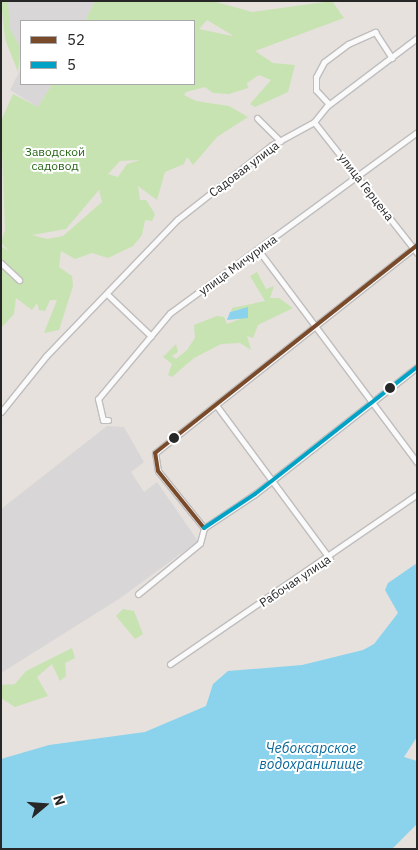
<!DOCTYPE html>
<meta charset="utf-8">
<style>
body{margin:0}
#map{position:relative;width:418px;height:850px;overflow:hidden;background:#e6e1dc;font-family:"IBM Plex Sans",sans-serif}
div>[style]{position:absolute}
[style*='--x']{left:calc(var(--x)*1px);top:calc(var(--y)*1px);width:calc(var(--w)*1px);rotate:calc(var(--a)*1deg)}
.industrial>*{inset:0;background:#d9d6d8}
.green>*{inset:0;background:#c7e3b2}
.water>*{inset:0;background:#8bd3ec}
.roads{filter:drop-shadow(1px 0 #bfbdbe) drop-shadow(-1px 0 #bfbdbe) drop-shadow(0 1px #bfbdbe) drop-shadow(0 -1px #bfbdbe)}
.minor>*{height:5px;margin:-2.5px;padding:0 2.5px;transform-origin:2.5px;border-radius:2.5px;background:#fbfafa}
.bus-1>*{height:4px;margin:-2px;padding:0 2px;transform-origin:2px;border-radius:2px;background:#7a4b2a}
.bus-2>*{height:4px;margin:-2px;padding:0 2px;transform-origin:2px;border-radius:2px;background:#02a2c6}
.dots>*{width:14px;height:14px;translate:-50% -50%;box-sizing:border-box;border:2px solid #fff;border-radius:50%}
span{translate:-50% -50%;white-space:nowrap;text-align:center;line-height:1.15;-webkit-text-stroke:4px #fff;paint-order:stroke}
.park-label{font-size:12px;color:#276516}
.street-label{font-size:12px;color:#272727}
.water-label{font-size:14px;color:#08689a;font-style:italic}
.frame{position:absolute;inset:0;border:2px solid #272727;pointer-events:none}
.legend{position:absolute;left:20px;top:20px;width:175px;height:65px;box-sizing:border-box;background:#fff;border:1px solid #a9a9a9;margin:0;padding:6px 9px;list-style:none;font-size:15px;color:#272727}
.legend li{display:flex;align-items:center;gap:10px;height:25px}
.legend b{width:25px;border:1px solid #a9a9a9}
.north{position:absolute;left:20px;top:780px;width:50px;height:50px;-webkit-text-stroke:4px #fff;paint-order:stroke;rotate:72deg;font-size:14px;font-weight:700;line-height:20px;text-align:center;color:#272727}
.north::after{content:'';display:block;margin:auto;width:18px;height:22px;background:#272727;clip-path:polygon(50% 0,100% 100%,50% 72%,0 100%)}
</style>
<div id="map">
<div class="industrial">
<div style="clip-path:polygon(6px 1px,95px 1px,85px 21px,21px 21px,21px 50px,5px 23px)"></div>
<div style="clip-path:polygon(21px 68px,21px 84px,52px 84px,38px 107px,10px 90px)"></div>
<div style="clip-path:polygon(107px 426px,124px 427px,144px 462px,131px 472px,144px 492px,157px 482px,198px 541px,119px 599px,1px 673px,1px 509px)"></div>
</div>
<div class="green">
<div style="clip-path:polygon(1px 1px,8px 1px,10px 29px,21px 49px,18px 72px,5px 39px)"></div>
<div style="clip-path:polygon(evenodd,95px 1px,213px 1px,252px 12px,332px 1px,344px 18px,255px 51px,273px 63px,295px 65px,288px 92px,255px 107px,250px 104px,271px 80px,259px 75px,247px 83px,248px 88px,229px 94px,213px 93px,205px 87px,186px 92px,184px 95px,196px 101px,229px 106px,248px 117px,217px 137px,193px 165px,187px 157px,184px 164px,165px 172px,157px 200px,138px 186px,140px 200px,146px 200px,155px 214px,152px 221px,145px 220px,142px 235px,133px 246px,108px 258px,92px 253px,75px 259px,61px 251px,59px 267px,72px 276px,73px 286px,59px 330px,44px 333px,57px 300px,50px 300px,45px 311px,39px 310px,37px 303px,32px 310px,16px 298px,14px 314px,1px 328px,1px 264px,12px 279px,21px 284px,22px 280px,1px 260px,1px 246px,10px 252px,1px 243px,5px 230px,1px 121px,13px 94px,38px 107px,52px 84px,194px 84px,194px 21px,85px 21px,95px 1px,207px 20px,232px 35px,232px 36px,199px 29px,207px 20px,95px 1px,140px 160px,127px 164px,118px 177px,108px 174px,120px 161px,140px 160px,95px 1px,99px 190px,102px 202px,63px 236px,47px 239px,32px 235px,66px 229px,99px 190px)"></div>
<div style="clip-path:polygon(257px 272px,266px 289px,274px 286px,270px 298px,279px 298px,293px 308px,258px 325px,253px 338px,247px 336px,251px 350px,240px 343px,221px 344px,194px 358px,172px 377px,168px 375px,172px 364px,163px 357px,176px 344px,178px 352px,172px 356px,176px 359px,187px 350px,195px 338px,194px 325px,217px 316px,224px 317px,227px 324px,240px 319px,239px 309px,231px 312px,232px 308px,265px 301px,250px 276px)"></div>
<div style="clip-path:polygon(123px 609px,134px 611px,143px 634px,135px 639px,116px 616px)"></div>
<div style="clip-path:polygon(72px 648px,75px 658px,65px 663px,66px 676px,60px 681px,52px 664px,37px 677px,48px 696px,15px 707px,1px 698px,1px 685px,15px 684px,26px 671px)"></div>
</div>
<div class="water">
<div style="clip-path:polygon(248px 307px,248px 318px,227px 320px,230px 312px)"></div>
<div style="clip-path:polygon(417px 563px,417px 737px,404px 757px,417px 761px,417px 824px,392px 849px,1px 849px,1px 759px,49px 745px,145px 732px,206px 706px,213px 684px,228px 671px,302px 665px,363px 650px,374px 644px,398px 613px,385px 590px,388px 583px)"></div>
</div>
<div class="roads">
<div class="minor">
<div style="--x:329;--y:104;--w:19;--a:-133"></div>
<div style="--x:316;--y:90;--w:13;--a:-90"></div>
<div style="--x:316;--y:77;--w:17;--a:-62"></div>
<div style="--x:324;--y:62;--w:30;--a:-37"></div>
<div style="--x:348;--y:44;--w:30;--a:-24"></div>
<div style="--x:375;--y:32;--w:31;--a:57"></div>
<div style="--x:257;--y:118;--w:33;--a:45"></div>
<div style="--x:314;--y:122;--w:167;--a:51.8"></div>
<div style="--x:259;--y:251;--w:264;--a:53.2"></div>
<div style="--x:1;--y:263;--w:25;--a:43"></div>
<div style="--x:107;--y:294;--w:61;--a:43.7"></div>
<div style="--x:216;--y:405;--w:192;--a:53.5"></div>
<div style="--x:1;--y:412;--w:72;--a:-51.2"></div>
<div style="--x:46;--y:356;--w:190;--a:-46.1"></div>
<div style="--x:178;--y:219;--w:120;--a:-38.2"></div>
<div style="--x:272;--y:145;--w:48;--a:-28.7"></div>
<div style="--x:314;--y:122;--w:21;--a:-51"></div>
<div style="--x:327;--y:106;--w:113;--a:-37.1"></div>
<div style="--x:108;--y:420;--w:5;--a:180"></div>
<div style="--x:103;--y:420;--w:22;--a:-103"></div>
<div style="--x:98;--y:399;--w:112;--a:-50.1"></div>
<div style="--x:170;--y:313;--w:306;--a:-36.2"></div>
<div style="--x:204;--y:528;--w:73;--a:-128.9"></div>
<div style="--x:158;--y:471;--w:18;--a:-99"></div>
<div style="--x:155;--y:453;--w:335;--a:-38.4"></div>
<div style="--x:204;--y:528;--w:61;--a:-33.7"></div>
<div style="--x:255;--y:494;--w:206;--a:-38.1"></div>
<div style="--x:138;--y:594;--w:80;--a:-39.4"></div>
<div style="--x:200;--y:543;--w:16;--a:-75"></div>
<div style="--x:170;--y:664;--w:300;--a:-34.5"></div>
</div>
</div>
<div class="bus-1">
<div style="--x:204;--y:528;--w:73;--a:-128.9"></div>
<div style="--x:158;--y:471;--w:18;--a:-99"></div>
<div style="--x:155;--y:453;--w:335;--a:-38.4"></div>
</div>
<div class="bus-2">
<div style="--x:204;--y:528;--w:61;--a:-33.7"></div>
<div style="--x:255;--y:494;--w:206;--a:-38.1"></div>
</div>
<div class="dots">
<div style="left:390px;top:388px;background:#272727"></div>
<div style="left:174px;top:438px;background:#272727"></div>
</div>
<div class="park-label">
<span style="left:55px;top:159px">Заводской<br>садовод</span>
</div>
<div class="street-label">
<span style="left:244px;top:169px;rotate:-37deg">Садовая улица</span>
<span style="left:366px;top:187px;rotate:52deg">улица Герцена</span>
<span style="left:238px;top:265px;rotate:-36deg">улица Мичурина</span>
<span style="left:295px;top:581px;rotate:-34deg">Рабочая улица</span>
</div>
<div class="water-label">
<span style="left:311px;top:756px">Чебоксарское<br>водохранилище</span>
</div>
<div class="frame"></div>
<ul class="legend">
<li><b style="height:6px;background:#7a4b2a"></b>52</li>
<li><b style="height:6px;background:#02a2c6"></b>5</li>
</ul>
<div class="north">N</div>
</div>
